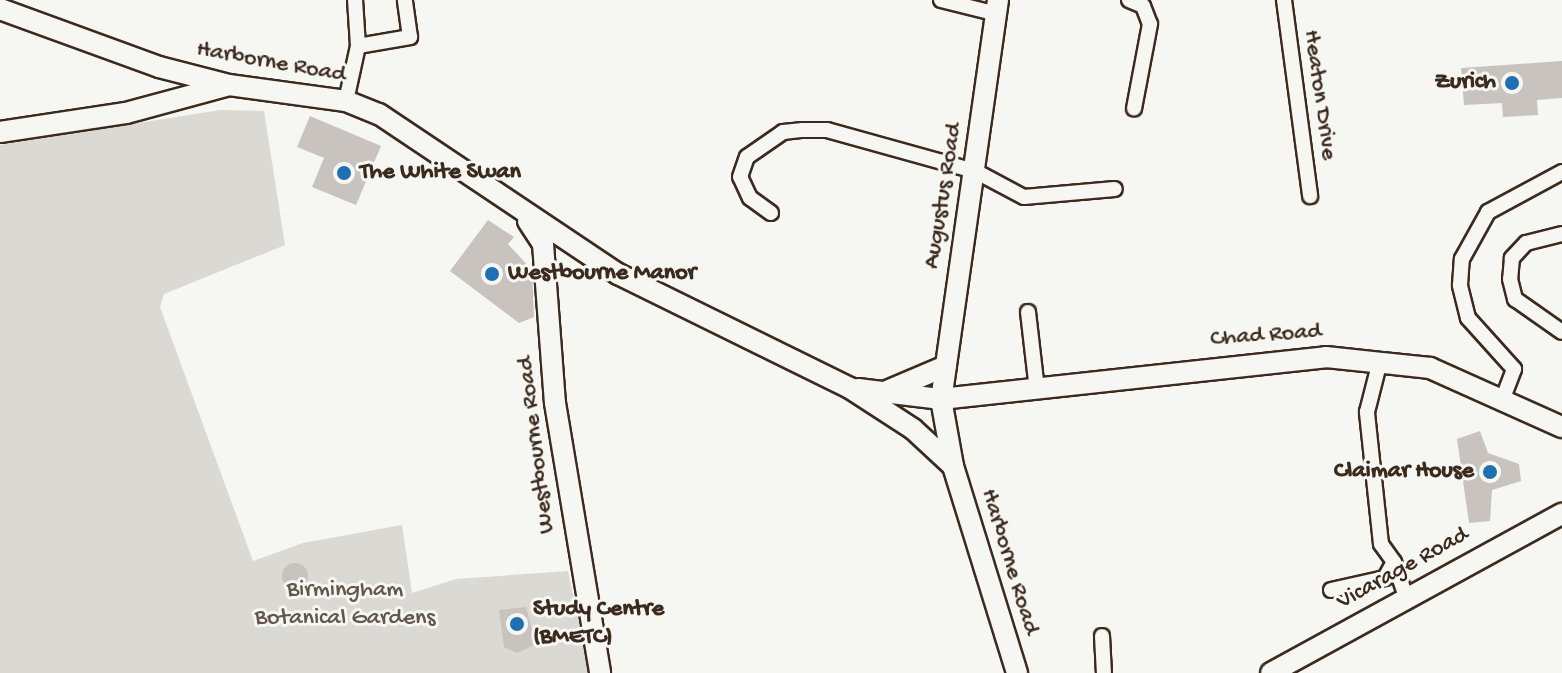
<!DOCTYPE html>
<style>
body{margin:0}
#map{position:relative;width:1562px;height:673px;overflow:hidden;background:#f6f6f2;font-family:"Gochi Hand",sans-serif}
div>[style]{position:absolute}
[style*='--x']{left:calc(var(--x)*1px);top:calc(var(--y)*1px);width:calc(var(--w)*1px);rotate:calc(var(--a)*1deg)}
.green>*{inset:0;background:#dad9d3}
.building>*{inset:0;background:#c8c3be}
.round{border-radius:50%}
.roads{filter:drop-shadow(2px 0 #3b2a1e) drop-shadow(-2px 0 #3b2a1e) drop-shadow(0 2px #3b2a1e) drop-shadow(0 -2px #3b2a1e)}
.street>*{height:14px;margin:-7px;padding:0 7px;transform-origin:7px;border-radius:7px;background:#f6f6f2}
.secondary>*{height:20px;margin:-10px;padding:0 10px;transform-origin:10px;border-radius:10px;background:#f6f6f2}
.dots>*{width:22px;height:22px;translate:-50% -50%;box-sizing:border-box;border:4px solid #f6f6f2;border-radius:50%}
span{translate:-50% -50%;white-space:nowrap;text-align:center;line-height:1.15;-webkit-text-stroke:6px #f6f6f2;paint-order:stroke}
.street-label{font-size:24px;color:#3b2a1e}
.poi-label{font-size:24px;color:#3b2a1e;font-weight:700}
.right{translate:-100% -50%;text-align:right}
.left{translate:0 -50%;text-align:left}
.park-label{font-size:24px;color:#63564b}
</style>
<div id="map">
<div class="green">
<div style="clip-path:polygon(220px 110px,264px 111px,285px 245px,164px 294px,160px 307px,253px 561px,303px 543px,402px 525px,412px 593px,456px 579px,568px 571px,590px 673px,0 673px,0 145px)"></div>
</div>
<div class="building">
<div style="clip-path:polygon(1562px 61px,1562px 98px,1537px 100px,1538px 115px,1503px 117px,1502px 103px,1464px 105px,1461px 68px)"></div>
<div style="clip-path:polygon(310px 116px,381px 146px,356px 205px,312px 187px,324px 158px,297px 147px)"></div>
<div style="clip-path:polygon(488px 220px,514px 237px,508px 244px,532px 270px,534px 317px,519px 323px,450px 271px)"></div>
<div style="clip-path:polygon(1480px 431px,1488px 453px,1519px 464px,1521px 481px,1492px 490px,1490px 521px,1469px 523px,1457px 439px)"></div>
<div class="round" style="left:282px;top:563px;width:26px;height:26px"></div>
<div style="clip-path:polygon(526px 607px,536px 644px,517px 653px,504px 647px,499px 610px)"></div>
</div>
<div class="roads">
<div class="street">
<div style="--x:941;--y:0;--w:58;--a:14"></div>
<div style="--x:1129;--y:0;--w:15;--a:23"></div>
<div style="--x:1143;--y:6;--w:19;--a:69"></div>
<div style="--x:1150;--y:24;--w:86;--a:100.7"></div>
<div style="--x:1284;--y:0;--w:198;--a:82.4"></div>
<div style="--x:358;--y:46;--w:53;--a:-9.8"></div>
<div style="--x:410;--y:37;--w:37;--a:-98"></div>
<div style="--x:346;--y:101;--w:56;--a:-77.7"></div>
<div style="--x:358;--y:46;--w:46;--a:-93.7"></div>
<div style="--x:771;--y:213;--w:26;--a:-144"></div>
<div style="--x:750;--y:198;--w:23;--a:-115"></div>
<div style="--x:740;--y:177;--w:21;--a:-71"></div>
<div style="--x:747;--y:157;--w:44;--a:-34.8"></div>
<div style="--x:783;--y:132;--w:20;--a:-6"></div>
<div style="--x:803;--y:130;--w:24;--a:0"></div>
<div style="--x:827;--y:130;--w:154;--a:15.5"></div>
<div style="--x:975;--y:171;--w:55;--a:28"></div>
<div style="--x:1024;--y:197;--w:91;--a:-5"></div>
<div style="--x:1562;--y:234;--w:37;--a:166"></div>
<div style="--x:1526;--y:243;--w:21;--a:133"></div>
<div style="--x:1512;--y:258;--w:21;--a:95"></div>
<div style="--x:1510;--y:279;--w:21;--a:76"></div>
<div style="--x:1515;--y:299;--w:57;--a:35.1"></div>
<div style="--x:1028;--y:312;--w:79;--a:83.4"></div>
<div style="--x:1503;--y:398;--w:31;--a:-69"></div>
<div style="--x:1514;--y:369;--w:69;--a:-132"></div>
<div style="--x:1468;--y:318;--w:34;--a:-104"></div>
<div style="--x:1460;--y:285;--w:26;--a:-86"></div>
<div style="--x:1462;--y:259;--w:54;--a:-61"></div>
<div style="--x:1488;--y:212;--w:84;--a:-28.4"></div>
<div style="--x:1394;--y:562;--w:37;--a:71"></div>
<div style="--x:1331;--y:590;--w:55;--a:-12.5"></div>
<div style="--x:1385;--y:578;--w:18;--a:-61"></div>
<div style="--x:1394;--y:562;--w:22;--a:-126"></div>
<div style="--x:1381;--y:544;--w:133;--a:-96.1"></div>
<div style="--x:1367;--y:412;--w:53;--a:-75.7"></div>
<div style="--x:1102;--y:636;--w:37;--a:87"></div>
</div>
<div class="secondary">
<div style="--x:998;--y:0;--w:403;--a:98.1"></div>
<div style="--x:941;--y:399;--w:68;--a:79.8"></div>
<div style="--x:953;--y:466;--w:217;--a:72.8"></div>
<div style="--x:0;--y:9;--w:169;--a:20"></div>
<div style="--x:159;--y:67;--w:72;--a:14.4"></div>
<div style="--x:229;--y:85;--w:118;--a:7.8"></div>
<div style="--x:346;--y:101;--w:35;--a:22"></div>
<div style="--x:379;--y:114;--w:288;--a:33.8"></div>
<div style="--x:618;--y:274;--w:258;--a:26.2"></div>
<div style="--x:850;--y:388;--w:75;--a:33.1"></div>
<div style="--x:913;--y:429;--w:54;--a:42.8"></div>
<div style="--x:0;--y:132;--w:127;--a:-8.6"></div>
<div style="--x:126;--y:113;--w:104;--a:-15.1"></div>
<div style="--x:528;--y:221;--w:27;--a:57"></div>
<div style="--x:543;--y:244;--w:159;--a:85.7"></div>
<div style="--x:555;--y:403;--w:274;--a:80.5"></div>
<div style="--x:858;--y:389;--w:84;--a:6.9"></div>
<div style="--x:941;--y:399;--w:387;--a:-6.2"></div>
<div style="--x:1326;--y:357;--w:105;--a:6"></div>
<div style="--x:1430;--y:368;--w:145;--a:24.1"></div>
<div style="--x:887;--y:391;--w:64;--a:-23"></div>
<div style="--x:1271;--y:673;--w:332;--a:-28.7"></div>
</div>
</div>
<div class="dots">
<div style="left:1512px;top:83px;background:#1f6fb2"></div>
<div style="left:344px;top:173px;background:#1f6fb2"></div>
<div style="left:492px;top:274px;background:#1f6fb2"></div>
<div style="left:1490px;top:472px;background:#1f6fb2"></div>
<div style="left:517px;top:624px;background:#1f6fb2"></div>
</div>
<div class="street-label">
<span style="left:271px;top:63px;rotate:10deg">Harborne Road</span>
<span style="left:1319px;top:95px;rotate:82deg">Heaton Drive</span>
<span style="left:944px;top:196px;rotate:-81deg">Augustus Road</span>
<span style="left:1266px;top:336px;rotate:-4deg">Chad Road</span>
<span style="left:537px;top:445px;rotate:-97deg">Westbourne Road</span>
<span style="left:1009px;top:562px;rotate:73deg">Harborne Road</span>
<span style="left:1403px;top:569px;rotate:-29deg">Vicarage Road</span>
</div>
<div class="poi-label">
<span class="right" style="left:1496px;top:83px">Zurich</span>
<span class="left" style="left:360px;top:173px">The White Swan</span>
<span class="left" style="left:508px;top:274px">Westbourne Manor</span>
<span class="right" style="left:1474px;top:472px">Claimar House</span>
<span class="left" style="left:533px;top:624px">Study Centre<br>(BMETC)</span>
</div>
<div class="park-label">
<span style="left:345px;top:605px">Birmingham<br>Botanical Gardens</span>
</div>
</div>
